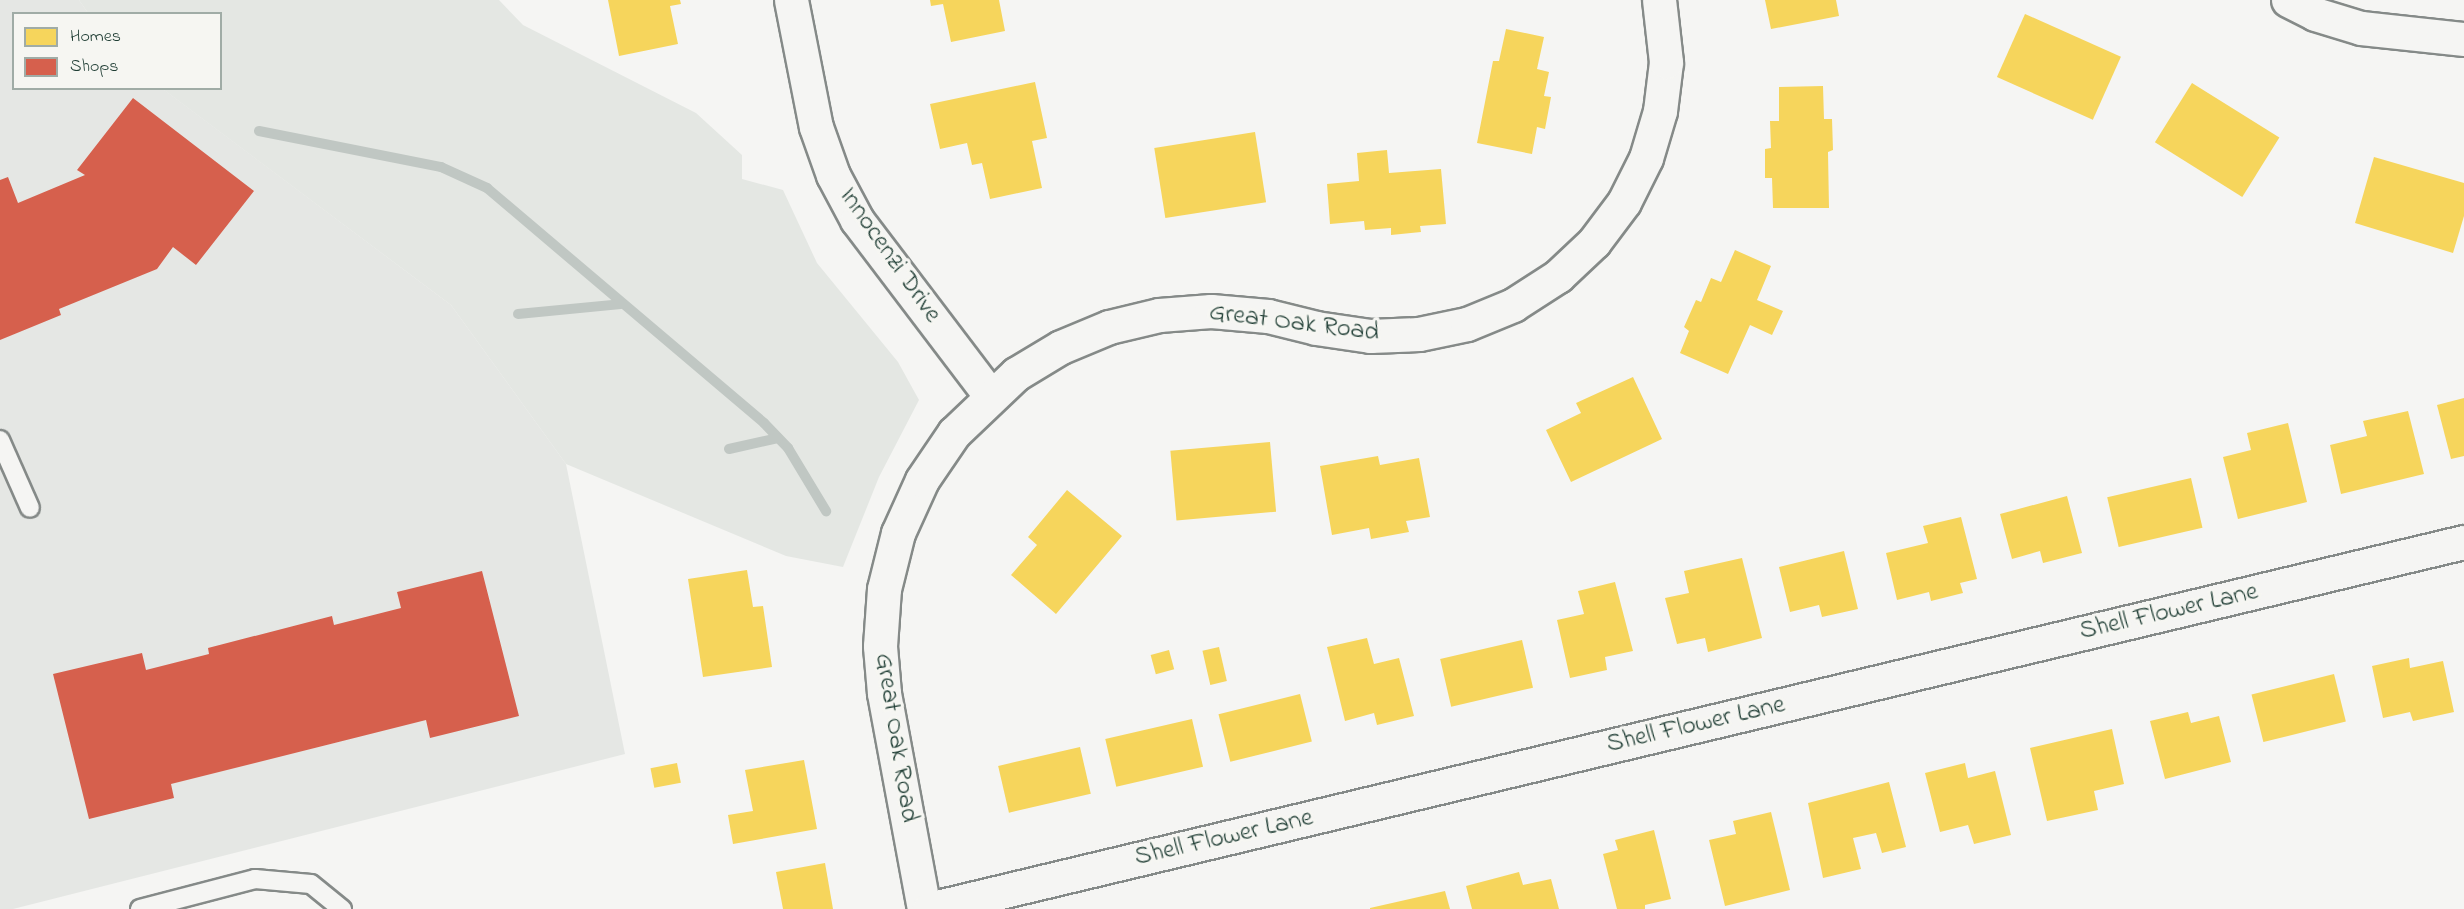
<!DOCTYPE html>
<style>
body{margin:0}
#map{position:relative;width:2464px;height:909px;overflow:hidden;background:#f5f5f3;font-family:"Indie Flower",sans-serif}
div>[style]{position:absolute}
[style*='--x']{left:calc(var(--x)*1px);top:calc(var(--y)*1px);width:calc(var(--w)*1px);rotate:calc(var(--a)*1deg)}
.built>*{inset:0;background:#e5e7e4}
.green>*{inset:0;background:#e4e7e3}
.homes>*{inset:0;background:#f6d55c;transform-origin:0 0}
.shops>*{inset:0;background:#d6604d}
.stream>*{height:10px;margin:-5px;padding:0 5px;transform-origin:5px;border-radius:5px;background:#c0c7c3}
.roads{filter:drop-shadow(2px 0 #858a88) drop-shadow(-2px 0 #858a88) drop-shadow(0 2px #858a88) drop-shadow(0 -2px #858a88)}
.service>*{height:18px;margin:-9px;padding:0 9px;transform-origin:9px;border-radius:9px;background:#f5f5f3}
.minor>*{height:33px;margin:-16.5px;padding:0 16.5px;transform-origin:16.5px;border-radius:16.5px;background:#f5f5f3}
span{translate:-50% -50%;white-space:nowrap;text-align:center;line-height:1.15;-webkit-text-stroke:6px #f6f6f2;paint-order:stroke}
.street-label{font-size:26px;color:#1f3d34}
.legend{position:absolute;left:12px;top:12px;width:210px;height:78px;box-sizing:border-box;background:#f6f6f2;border:2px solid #a0aca6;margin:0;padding:8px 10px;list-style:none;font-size:18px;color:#1f3d34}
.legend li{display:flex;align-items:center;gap:12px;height:30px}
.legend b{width:30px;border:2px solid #a0aca6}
</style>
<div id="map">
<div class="built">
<div style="clip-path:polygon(0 0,79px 0,88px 13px,14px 14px,14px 88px,163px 89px,451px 305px,566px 464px,625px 754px,13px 909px,0 909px)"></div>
</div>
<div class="green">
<div style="clip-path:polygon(79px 0,499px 0,523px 25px,696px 113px,742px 155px,742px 179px,783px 190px,817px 263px,898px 362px,919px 400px,879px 477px,843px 567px,786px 556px,566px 464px,451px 305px,164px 90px,220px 88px,220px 14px,88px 13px)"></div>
</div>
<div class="homes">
<div style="clip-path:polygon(608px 0,680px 0,681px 4px,670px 6px,678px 44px,619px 56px)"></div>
<div style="clip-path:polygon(930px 0,999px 0,1005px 31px,951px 42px,943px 4px,931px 6px)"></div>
<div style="clip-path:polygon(1765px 0,1836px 0,1839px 16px,1771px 29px)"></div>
<div style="left:2025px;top:14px;width:105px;height:69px;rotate:24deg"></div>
<div style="clip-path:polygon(1506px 29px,1544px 37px,1537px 69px,1549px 72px,1544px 96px,1551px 97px,1545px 129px,1537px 127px,1532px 154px,1477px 143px,1493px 61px,1499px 61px)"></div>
<div style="clip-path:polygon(1035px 82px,1047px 138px,1032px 141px,1042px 188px,990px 199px,982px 163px,972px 165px,967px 143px,940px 149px,930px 104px)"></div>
<div style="left:2192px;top:83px;width:103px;height:70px;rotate:32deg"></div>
<div style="clip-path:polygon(1823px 86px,1824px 119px,1832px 119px,1833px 150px,1828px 152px,1829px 208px,1773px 208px,1772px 178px,1765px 178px,1765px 149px,1771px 148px,1770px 121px,1779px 121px,1779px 87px)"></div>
<div style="left:1255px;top:132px;width:71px;height:102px;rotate:81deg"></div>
<div style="clip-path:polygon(1387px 150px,1389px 173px,1441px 169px,1446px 224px,1420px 226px,1421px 232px,1391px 235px,1391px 228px,1365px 230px,1364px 221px,1330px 224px,1327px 184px,1359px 181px,1357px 153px)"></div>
<div style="clip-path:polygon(2374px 157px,2464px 183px,2464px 216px,2453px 253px,2355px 223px)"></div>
<div style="clip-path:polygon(1735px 250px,1771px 266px,1757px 300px,1783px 311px,1772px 335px,1750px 325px,1728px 374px,1680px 353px,1689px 331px,1684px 327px,1696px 300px,1701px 302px,1711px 278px,1721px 282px)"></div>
<div style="clip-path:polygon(1633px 377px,1662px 439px,1571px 482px,1546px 430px,1581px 413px,1576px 403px)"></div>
<div style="clip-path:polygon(2464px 398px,2464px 456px,2451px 459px,2437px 405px)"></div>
<div style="clip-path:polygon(2408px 411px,2424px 474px,2341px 494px,2330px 445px,2367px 436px,2363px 421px)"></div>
<div style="clip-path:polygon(2288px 423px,2307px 502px,2238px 519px,2223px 457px,2251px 450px,2247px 433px)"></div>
<div style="left:1270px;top:442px;width:70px;height:100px;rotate:85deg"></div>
<div style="clip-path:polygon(1378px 456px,1380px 465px,1419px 458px,1430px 517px,1406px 521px,1409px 532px,1371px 539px,1369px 528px,1332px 535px,1320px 466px)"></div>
<div style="left:2191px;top:478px;width:51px;height:86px;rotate:77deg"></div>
<div style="clip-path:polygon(1067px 490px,1122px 536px,1056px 614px,1011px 575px,1037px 545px,1028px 537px)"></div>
<div style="clip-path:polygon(2067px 496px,2082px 553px,2043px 563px,2040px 551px,2012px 559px,2000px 514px)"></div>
<div style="clip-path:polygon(1961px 517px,1977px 579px,1960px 583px,1963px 593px,1931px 601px,1929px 592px,1897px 600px,1886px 553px,1928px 543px,1923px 526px)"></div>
<div style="clip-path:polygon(1844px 551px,1858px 609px,1822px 617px,1819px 605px,1790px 612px,1779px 567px)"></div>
<div style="clip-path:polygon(1742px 558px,1762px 638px,1708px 652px,1705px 638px,1677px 644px,1665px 598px,1689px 593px,1684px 571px)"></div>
<div style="clip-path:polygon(747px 570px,753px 607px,763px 606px,772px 667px,703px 677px,688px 579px)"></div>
<div style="clip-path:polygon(1615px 582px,1633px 651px,1605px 657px,1607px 670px,1570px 678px,1557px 620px,1584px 614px,1578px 591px)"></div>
<div style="clip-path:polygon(1367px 638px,1374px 664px,1399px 658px,1414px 716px,1377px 725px,1374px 713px,1345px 721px,1327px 647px)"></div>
<div style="left:1522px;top:640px;width:49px;height:84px;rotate:77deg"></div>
<div style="left:1219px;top:647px;width:35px;height:17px;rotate:77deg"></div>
<div style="left:1169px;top:650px;width:20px;height:19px;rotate:75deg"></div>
<div style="clip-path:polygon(2409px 658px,2410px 668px,2443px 661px,2454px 712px,2413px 721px,2410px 712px,2383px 718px,2372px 666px)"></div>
<div style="left:2334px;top:674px;width:49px;height:85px;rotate:76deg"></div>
<div style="left:1300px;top:694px;width:49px;height:84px;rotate:76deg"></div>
<div style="clip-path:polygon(2188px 712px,2191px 723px,2219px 716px,2231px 762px,2165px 779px,2150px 721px)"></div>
<div style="left:1192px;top:719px;width:49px;height:89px;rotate:77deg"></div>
<div style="clip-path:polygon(2112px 729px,2124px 784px,2094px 791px,2098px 810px,2047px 821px,2030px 748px)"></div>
<div style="left:1080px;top:747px;width:48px;height:84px;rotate:77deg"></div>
<div style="clip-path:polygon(804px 760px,817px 829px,733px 844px,728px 815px,753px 811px,745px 770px)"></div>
<div style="left:677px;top:763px;width:20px;height:27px;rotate:79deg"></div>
<div style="clip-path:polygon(1965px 763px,1968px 778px,1995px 771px,2011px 835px,1974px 844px,1968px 825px,1940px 832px,1925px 773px)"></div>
<div style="clip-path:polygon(1889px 782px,1906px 847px,1882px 853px,1876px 833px,1853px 838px,1861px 869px,1823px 878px,1808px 803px)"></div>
<div style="clip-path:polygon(1771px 812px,1790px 890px,1725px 906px,1709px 840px,1736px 834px,1733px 821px)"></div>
<div style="clip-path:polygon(1654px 830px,1671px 899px,1645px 905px,1645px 909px,1617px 909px,1603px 854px,1618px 850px,1615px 840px)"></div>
<div style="clip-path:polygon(825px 863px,833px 909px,783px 909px,776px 872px)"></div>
<div style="clip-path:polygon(1519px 872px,1523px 885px,1551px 879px,1559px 909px,1472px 909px,1466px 886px)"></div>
<div style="clip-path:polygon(1445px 891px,1450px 909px,1370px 909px,1370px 908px)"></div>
</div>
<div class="shops">
<div style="clip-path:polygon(133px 98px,254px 191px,196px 265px,173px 247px,157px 269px,59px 309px,61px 315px,0 340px,0 180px,8px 177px,18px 203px,85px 175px,77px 170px)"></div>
<div style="clip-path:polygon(482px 571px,519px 716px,430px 738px,426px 720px,171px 784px,174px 798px,89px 819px,53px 674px,142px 653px,146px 670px,209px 654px,208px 648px,332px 616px,334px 625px,401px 608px,397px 592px)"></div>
</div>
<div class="stream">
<div style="--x:259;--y:131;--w:186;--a:11.2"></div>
<div style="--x:441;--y:167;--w:51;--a:24.5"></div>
<div style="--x:487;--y:188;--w:363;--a:40.3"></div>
<div style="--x:764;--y:423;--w:35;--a:46"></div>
<div style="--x:788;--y:448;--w:74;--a:58.9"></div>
<div style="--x:518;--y:314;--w:103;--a:-5.5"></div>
<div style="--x:729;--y:449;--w:50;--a:-12.7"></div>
</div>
<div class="roads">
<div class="service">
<div style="--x:0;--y:440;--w:74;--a:66.2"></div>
<div style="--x:140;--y:909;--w:119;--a:-14.6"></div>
<div style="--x:255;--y:879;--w:56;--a:5.1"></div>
<div style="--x:311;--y:884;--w:40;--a:39"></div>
</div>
<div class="minor">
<div style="--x:791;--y:0;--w:129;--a:78.9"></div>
<div style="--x:816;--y:127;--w:51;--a:70.5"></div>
<div style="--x:833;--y:175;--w:51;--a:61.9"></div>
<div style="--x:857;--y:220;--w:220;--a:52.8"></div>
<div style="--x:2288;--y:0;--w:30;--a:27"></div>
<div style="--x:2315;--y:14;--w:48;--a:16.9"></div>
<div style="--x:2361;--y:28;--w:104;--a:6.1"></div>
<div style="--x:924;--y:909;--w:220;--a:-100.5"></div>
<div style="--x:884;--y:693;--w:47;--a:-94.9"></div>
<div style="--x:880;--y:646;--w:57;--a:-86"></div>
<div style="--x:884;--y:589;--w:58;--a:-76"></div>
<div style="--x:898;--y:533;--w:58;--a:-65.6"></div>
<div style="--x:922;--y:480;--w:57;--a:-55.8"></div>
<div style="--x:954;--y:433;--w:86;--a:-43.6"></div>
<div style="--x:1016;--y:374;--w:52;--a:-31"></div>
<div style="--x:1061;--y:347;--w:52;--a:-22.6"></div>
<div style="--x:1109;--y:327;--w:51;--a:-13.5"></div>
<div style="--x:1159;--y:315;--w:52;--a:-4.4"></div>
<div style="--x:1211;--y:311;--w:57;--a:5"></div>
<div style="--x:1268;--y:316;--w:49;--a:14"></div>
<div style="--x:1316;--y:328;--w:55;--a:8.4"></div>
<div style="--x:1370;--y:336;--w:49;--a:-2.3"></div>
<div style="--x:1419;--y:334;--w:49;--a:-11.8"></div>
<div style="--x:1467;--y:324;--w:50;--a:-22.4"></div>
<div style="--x:1513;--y:305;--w:54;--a:-32.8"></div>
<div style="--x:1558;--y:276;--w:50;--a:-43.4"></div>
<div style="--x:1594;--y:242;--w:50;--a:-53.1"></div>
<div style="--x:1624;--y:202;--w:49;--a:-63.4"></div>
<div style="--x:1646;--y:158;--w:49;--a:-73.4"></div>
<div style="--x:1660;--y:111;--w:49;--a:-83"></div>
<div style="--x:1666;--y:62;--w:62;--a:-96.4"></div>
<div style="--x:929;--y:909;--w:1578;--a:-13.45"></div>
</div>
</div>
<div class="street-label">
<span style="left:889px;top:256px;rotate:55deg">Innocenzi Drive</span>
<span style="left:1294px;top:324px;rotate:7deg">Great Oak Road</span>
<span style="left:2169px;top:613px;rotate:-13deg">Shell Flower Lane</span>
<span style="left:1696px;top:726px;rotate:-13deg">Shell Flower Lane</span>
<span style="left:895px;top:738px;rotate:81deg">Great Oak Road</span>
<span style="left:1224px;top:839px;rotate:-13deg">Shell Flower Lane</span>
</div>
<ul class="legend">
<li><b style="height:16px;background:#f6d55c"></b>Homes</li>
<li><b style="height:16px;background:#d6604d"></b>Shops</li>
</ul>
</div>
